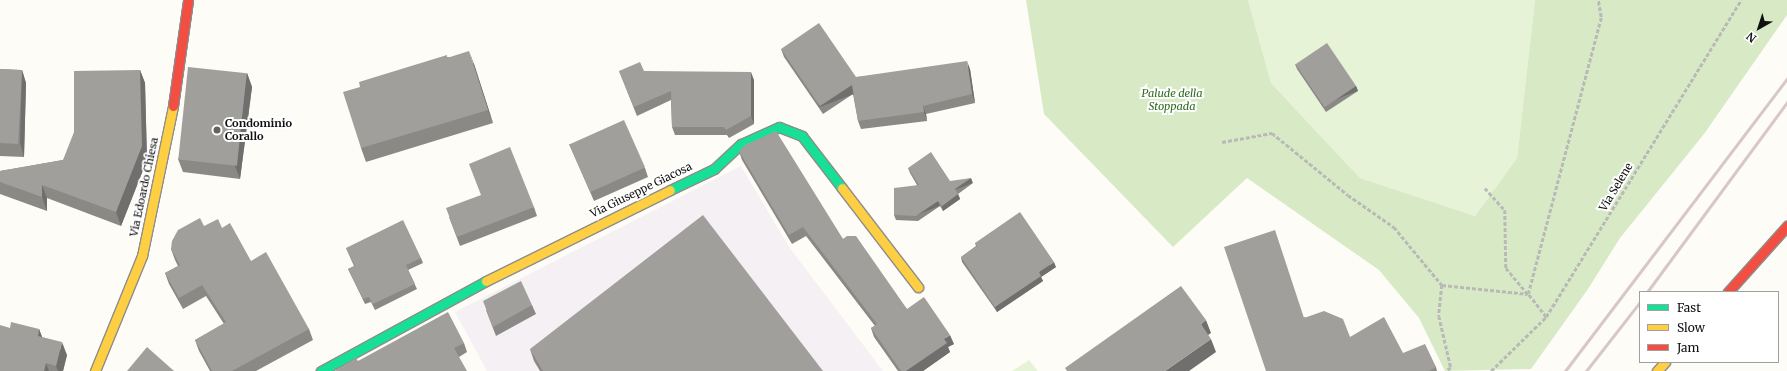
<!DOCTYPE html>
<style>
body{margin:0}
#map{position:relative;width:1787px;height:371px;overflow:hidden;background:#fdfcf7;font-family:Merriweather,serif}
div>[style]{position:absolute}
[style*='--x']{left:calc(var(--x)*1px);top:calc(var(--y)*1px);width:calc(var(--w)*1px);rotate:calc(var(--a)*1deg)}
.industrial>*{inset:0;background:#f5f0f3}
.green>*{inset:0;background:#e7f3d7}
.forest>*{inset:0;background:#d8eac5}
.path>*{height:2.5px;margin-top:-1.25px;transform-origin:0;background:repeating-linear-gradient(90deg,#b9b9b8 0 4px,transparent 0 6px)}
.roads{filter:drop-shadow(1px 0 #8e8d8b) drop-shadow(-1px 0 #8e8d8b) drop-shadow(0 1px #8e8d8b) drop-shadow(0 -1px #8e8d8b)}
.fast>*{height:9px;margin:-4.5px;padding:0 4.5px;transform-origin:4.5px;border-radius:4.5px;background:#16e098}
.slow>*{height:9px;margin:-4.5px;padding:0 4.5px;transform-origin:4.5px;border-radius:4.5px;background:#ffcf43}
.jam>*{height:9px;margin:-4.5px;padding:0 4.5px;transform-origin:4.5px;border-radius:4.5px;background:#f24e42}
.rail>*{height:3px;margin:-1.5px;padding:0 1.5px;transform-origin:1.5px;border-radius:1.5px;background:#d9c6c7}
.wall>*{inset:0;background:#8a8986}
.shaded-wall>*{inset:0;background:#716f6d;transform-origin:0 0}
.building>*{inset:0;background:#a19f9c;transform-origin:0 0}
.dots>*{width:11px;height:11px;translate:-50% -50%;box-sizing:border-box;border:2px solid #fff;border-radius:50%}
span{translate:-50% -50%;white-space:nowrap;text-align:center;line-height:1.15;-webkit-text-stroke:4px #fff;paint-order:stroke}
.park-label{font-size:11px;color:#2f6b1f;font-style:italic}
.poi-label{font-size:11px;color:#111;font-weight:700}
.left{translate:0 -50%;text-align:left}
.street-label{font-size:11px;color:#111}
.legend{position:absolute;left:1639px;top:291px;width:140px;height:72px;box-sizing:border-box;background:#fff;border:1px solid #a0a0a0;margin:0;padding:5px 7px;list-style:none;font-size:12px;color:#111}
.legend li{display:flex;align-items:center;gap:8px;height:20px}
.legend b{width:20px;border:1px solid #a0a0a0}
.north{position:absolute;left:1739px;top:8px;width:40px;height:40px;-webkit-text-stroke:3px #fff;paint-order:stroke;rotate:219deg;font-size:11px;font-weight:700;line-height:16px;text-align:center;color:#111}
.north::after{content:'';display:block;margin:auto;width:14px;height:18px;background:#111;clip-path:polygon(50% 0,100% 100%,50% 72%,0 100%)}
</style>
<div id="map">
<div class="industrial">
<div style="clip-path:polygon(741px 166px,789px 247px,883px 371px,487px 371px,455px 312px)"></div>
</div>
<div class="green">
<div style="clip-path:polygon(1248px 0,1535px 0,1517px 158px,1475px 216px,1360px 178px,1271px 83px)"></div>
<div style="clip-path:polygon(1029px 360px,1038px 371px,1012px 371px)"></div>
</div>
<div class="forest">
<div style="clip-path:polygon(1026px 0,1248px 0,1271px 83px,1360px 178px,1475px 216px,1517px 158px,1535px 0,1787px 0,1787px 15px,1704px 134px,1620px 238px,1588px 289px,1531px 369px,1445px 371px,1419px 318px,1379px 270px,1247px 178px,1173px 247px,1044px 114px)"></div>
</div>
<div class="path">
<div style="--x:1222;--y:142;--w:51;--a:-10.2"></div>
<div style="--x:1272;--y:133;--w:98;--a:39.2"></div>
<div style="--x:1348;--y:195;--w:56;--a:34.8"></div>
<div style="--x:1394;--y:227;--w:75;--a:50.4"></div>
<div style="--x:1442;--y:285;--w:86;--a:6"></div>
<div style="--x:1485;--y:188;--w:30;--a:48"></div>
<div style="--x:1505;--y:210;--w:58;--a:89"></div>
<div style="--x:1506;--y:268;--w:34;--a:50"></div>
<div style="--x:1442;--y:285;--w:31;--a:96"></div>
<div style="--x:1439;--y:316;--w:53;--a:77"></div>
<div style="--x:1451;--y:368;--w:6;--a:149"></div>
<div style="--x:1546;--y:317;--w:29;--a:-128"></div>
<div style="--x:1528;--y:294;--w:286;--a:-75.2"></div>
<div style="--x:1601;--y:17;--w:17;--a:-100"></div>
<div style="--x:1491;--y:371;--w:77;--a:-44.5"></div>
<div style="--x:1546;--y:317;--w:372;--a:-58.4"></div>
</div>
<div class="roads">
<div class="fast">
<div style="--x:670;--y:190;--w:49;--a:-25.5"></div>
<div style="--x:714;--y:169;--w:37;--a:-43"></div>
<div style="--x:741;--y:144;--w:42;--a:-24.1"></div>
<div style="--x:779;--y:127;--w:25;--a:21"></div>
<div style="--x:802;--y:136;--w:66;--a:52.4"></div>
<div style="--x:321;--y:371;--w:188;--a:-28.6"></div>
</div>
<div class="slow">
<div style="--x:842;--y:188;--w:125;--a:52.5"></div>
<div style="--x:486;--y:281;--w:205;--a:-26.3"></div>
<div style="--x:95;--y:371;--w:124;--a:-67.8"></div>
<div style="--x:142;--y:256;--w:153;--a:-78.3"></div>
<div style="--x:1657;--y:371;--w:12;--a:-48"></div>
</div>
<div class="jam">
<div style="--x:173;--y:106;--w:107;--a:-81.9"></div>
<div style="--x:1728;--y:292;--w:89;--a:-48.2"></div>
</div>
</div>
<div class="rail">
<div style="--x:1647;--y:292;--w:236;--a:-53.6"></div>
<div style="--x:1565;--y:371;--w:368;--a:-52.8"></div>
<div style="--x:1586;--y:371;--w:88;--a:-52"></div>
</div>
<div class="wall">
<div style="clip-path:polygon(781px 49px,856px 77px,970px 69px,975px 103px,926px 114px,927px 121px,861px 129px,858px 121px,853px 94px,823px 114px,784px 57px)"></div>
<div style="clip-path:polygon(448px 57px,474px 64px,493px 123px,366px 162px,361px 148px,360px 87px)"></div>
<div style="clip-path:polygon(1295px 64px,1356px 86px,1358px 91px,1326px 112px,1297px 69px)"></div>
<div style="clip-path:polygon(0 69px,22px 70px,26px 83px,24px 157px,0 156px)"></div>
<div style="clip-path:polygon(140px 70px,145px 83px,147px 160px,121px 226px,47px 198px,47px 211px,0 194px,0 171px,63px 160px)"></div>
<div style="clip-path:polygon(619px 71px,644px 71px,754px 80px,754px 124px,729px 138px,727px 135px,675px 135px,672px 127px,671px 100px,637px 116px)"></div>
<div style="clip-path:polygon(247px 73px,252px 87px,240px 179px,183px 172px,178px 159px)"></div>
<div style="clip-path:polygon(569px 144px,645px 168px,648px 177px,594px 201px,573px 153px)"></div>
<div style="clip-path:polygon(739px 151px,843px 239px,907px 309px,954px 344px,948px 347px,950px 352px,923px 371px,898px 371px,874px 337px,871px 328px,875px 326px,806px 236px,792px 244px,742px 160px)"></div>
<div style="clip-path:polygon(908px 168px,950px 181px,973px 183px,958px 194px,960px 199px,943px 211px,940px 206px,918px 221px,896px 220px,894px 215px,917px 185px,910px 173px)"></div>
<div style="clip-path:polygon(534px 207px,537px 216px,460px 246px,449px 217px)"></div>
<div style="clip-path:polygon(204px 226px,222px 228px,309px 329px,313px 340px,256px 371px,210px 371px,199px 351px,195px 340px,224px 324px,206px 296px,183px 309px,169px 284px,165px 273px,178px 266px,175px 260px,171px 249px)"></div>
<div style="clip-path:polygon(975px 243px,1056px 267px,1041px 277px,1043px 281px,997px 312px,962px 262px,961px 257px,976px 246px)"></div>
<div style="clip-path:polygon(346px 248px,421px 258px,423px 263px,408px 270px,417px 289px,375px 310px,371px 302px,365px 304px,348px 269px,354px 266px)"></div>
<div style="clip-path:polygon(532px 305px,536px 314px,496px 336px,486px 310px)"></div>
<div style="clip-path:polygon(1304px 317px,1350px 337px,1403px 353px,1436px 367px,1437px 371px,1266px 371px)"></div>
<div style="clip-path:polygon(10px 328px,39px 329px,42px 337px,67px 355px,63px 371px,0 371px)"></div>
<div style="clip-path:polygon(464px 343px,467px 352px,459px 357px,358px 361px)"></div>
<div style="clip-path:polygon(530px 349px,823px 371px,540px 371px,534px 361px)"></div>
</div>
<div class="shaded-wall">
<div style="clip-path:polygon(469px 51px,474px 64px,493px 123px,488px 110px)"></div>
<div style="clip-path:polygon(967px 61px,970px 69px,975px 103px,972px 94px)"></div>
<div style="clip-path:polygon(22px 70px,26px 83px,24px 157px,20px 143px)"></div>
<div style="clip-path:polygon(140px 70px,145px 83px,147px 160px,121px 226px,116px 212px)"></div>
<div style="clip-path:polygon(751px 72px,754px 80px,754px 124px,751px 116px)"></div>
<div style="clip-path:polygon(247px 73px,252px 87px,240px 179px,235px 166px)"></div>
<div style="left:852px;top:85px;width:9px;height:38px;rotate:69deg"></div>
<div style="left:1356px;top:86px;width:5px;height:38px;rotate:68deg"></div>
<div style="clip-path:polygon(923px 106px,926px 114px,927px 121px,924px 112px)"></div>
<div style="left:971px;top:178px;width:5px;height:19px;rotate:68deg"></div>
<div style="clip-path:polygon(42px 185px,47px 198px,47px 211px,42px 197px)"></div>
<div style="clip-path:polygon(958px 194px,960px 199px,943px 211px,942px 206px)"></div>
<div style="left:938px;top:201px;width:5px;height:27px;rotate:68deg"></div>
<div style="clip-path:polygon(1054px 262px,1056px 267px,1041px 277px,1043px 281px,997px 312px,995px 307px,1039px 272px)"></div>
<div style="clip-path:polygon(1206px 320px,1211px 333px,1205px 337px,1201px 324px)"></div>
<div style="clip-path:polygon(39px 329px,44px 342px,38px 336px)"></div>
<div style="clip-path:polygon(950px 335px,954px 344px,948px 347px,950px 352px,923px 371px,906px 371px,944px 339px)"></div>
<div style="clip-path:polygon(1211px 339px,1216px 352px,1189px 371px,1165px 371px)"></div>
<div style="clip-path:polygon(62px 342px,67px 355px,63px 371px,58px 371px,56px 366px)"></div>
<div style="clip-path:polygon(46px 363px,49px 371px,44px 371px)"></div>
</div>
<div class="building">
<div style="clip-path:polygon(819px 23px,856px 77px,967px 61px,972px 94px,923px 106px,924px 112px,858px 121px,852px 85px,820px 106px,781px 49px)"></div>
<div style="left:1327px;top:43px;width:52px;height:38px;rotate:56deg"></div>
<div style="clip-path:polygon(469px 51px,488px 110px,361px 148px,343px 92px,360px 87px,359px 82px,447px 55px,447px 58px)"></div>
<div style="clip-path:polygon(640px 62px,644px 71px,751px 72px,751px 116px,726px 130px,724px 127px,672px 127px,671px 91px,634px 107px,619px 71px)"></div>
<div style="left:188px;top:67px;width:59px;height:93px;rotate:6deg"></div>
<div style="left:0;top:69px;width:22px;height:74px;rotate:3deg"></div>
<div style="clip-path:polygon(140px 70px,142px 146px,116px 212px,42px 185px,42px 197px,0 182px,0 171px,63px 160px,74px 132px,74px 71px)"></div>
<div style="left:624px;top:120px;width:52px;height:60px;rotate:66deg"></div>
<div style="clip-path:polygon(776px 131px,843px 239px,847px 236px,856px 236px,907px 309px,924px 297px,950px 335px,944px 339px,947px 343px,906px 371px,901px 371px,871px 328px,877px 324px,803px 227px,789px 235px,739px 151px,745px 145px)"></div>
<div style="clip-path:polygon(510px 147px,534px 207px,457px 237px,446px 208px,481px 195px,469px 164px)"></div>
<div style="clip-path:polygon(931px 152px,950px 181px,971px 178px,955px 189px,958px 194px,942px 206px,938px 201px,916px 216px,894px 215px,894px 188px,919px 185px,908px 168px)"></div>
<div style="clip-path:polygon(1020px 212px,1054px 262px,1039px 272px,1041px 276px,995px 307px,961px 257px,977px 246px,975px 243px)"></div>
<div style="clip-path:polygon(703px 215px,823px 371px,543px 371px,530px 349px)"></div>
<div style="clip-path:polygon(200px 218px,204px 226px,218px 219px,222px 228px,230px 223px,251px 261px,266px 252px,309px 329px,232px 371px,212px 371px,195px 340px,226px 322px,202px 285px,179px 298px,165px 273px,180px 265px,171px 249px,172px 241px,178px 230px)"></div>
<div style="clip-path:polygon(403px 220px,421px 258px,406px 265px,415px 284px,373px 304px,369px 297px,363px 299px,348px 269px,355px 266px,346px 248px)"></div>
<div style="clip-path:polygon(1275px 230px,1304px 318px,1324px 311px,1343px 319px,1350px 337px,1384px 317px,1403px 353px,1425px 344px,1436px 367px,1429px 371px,1266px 371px,1224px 247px)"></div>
<div style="clip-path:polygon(521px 281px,532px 305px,493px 327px,483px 301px)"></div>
<div style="clip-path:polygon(1181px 286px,1206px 320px,1201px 324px,1211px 339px,1165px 371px,1067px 371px,1065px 368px)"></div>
<div style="clip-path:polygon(448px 312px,464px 343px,454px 348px,467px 371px,335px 371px,356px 358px,358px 361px)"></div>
<div style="clip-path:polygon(11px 322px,39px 329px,38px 336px,62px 342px,56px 366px,46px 363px,44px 371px,0 371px,0 325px,10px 328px)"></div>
<div style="clip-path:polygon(147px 347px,174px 371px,127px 371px)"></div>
</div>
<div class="dots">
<div style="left:217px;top:130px;background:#646362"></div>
</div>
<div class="park-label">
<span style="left:1172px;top:100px">Palude della<br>Stoppada</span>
</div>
<div class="poi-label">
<span class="left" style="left:225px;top:130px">Condominio<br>Corallo</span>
</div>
<div class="street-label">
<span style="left:144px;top:187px;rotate:-78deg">Via Edoardo Chiesa</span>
<span style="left:1616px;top:187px;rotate:-59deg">Via Selene</span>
<span style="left:641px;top:190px;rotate:-26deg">Via Giuseppe Giacosa</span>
</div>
<ul class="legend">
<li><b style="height:5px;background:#16e098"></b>Fast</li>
<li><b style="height:5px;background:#ffcf43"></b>Slow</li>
<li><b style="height:5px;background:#f24e42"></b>Jam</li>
</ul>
<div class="north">N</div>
</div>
